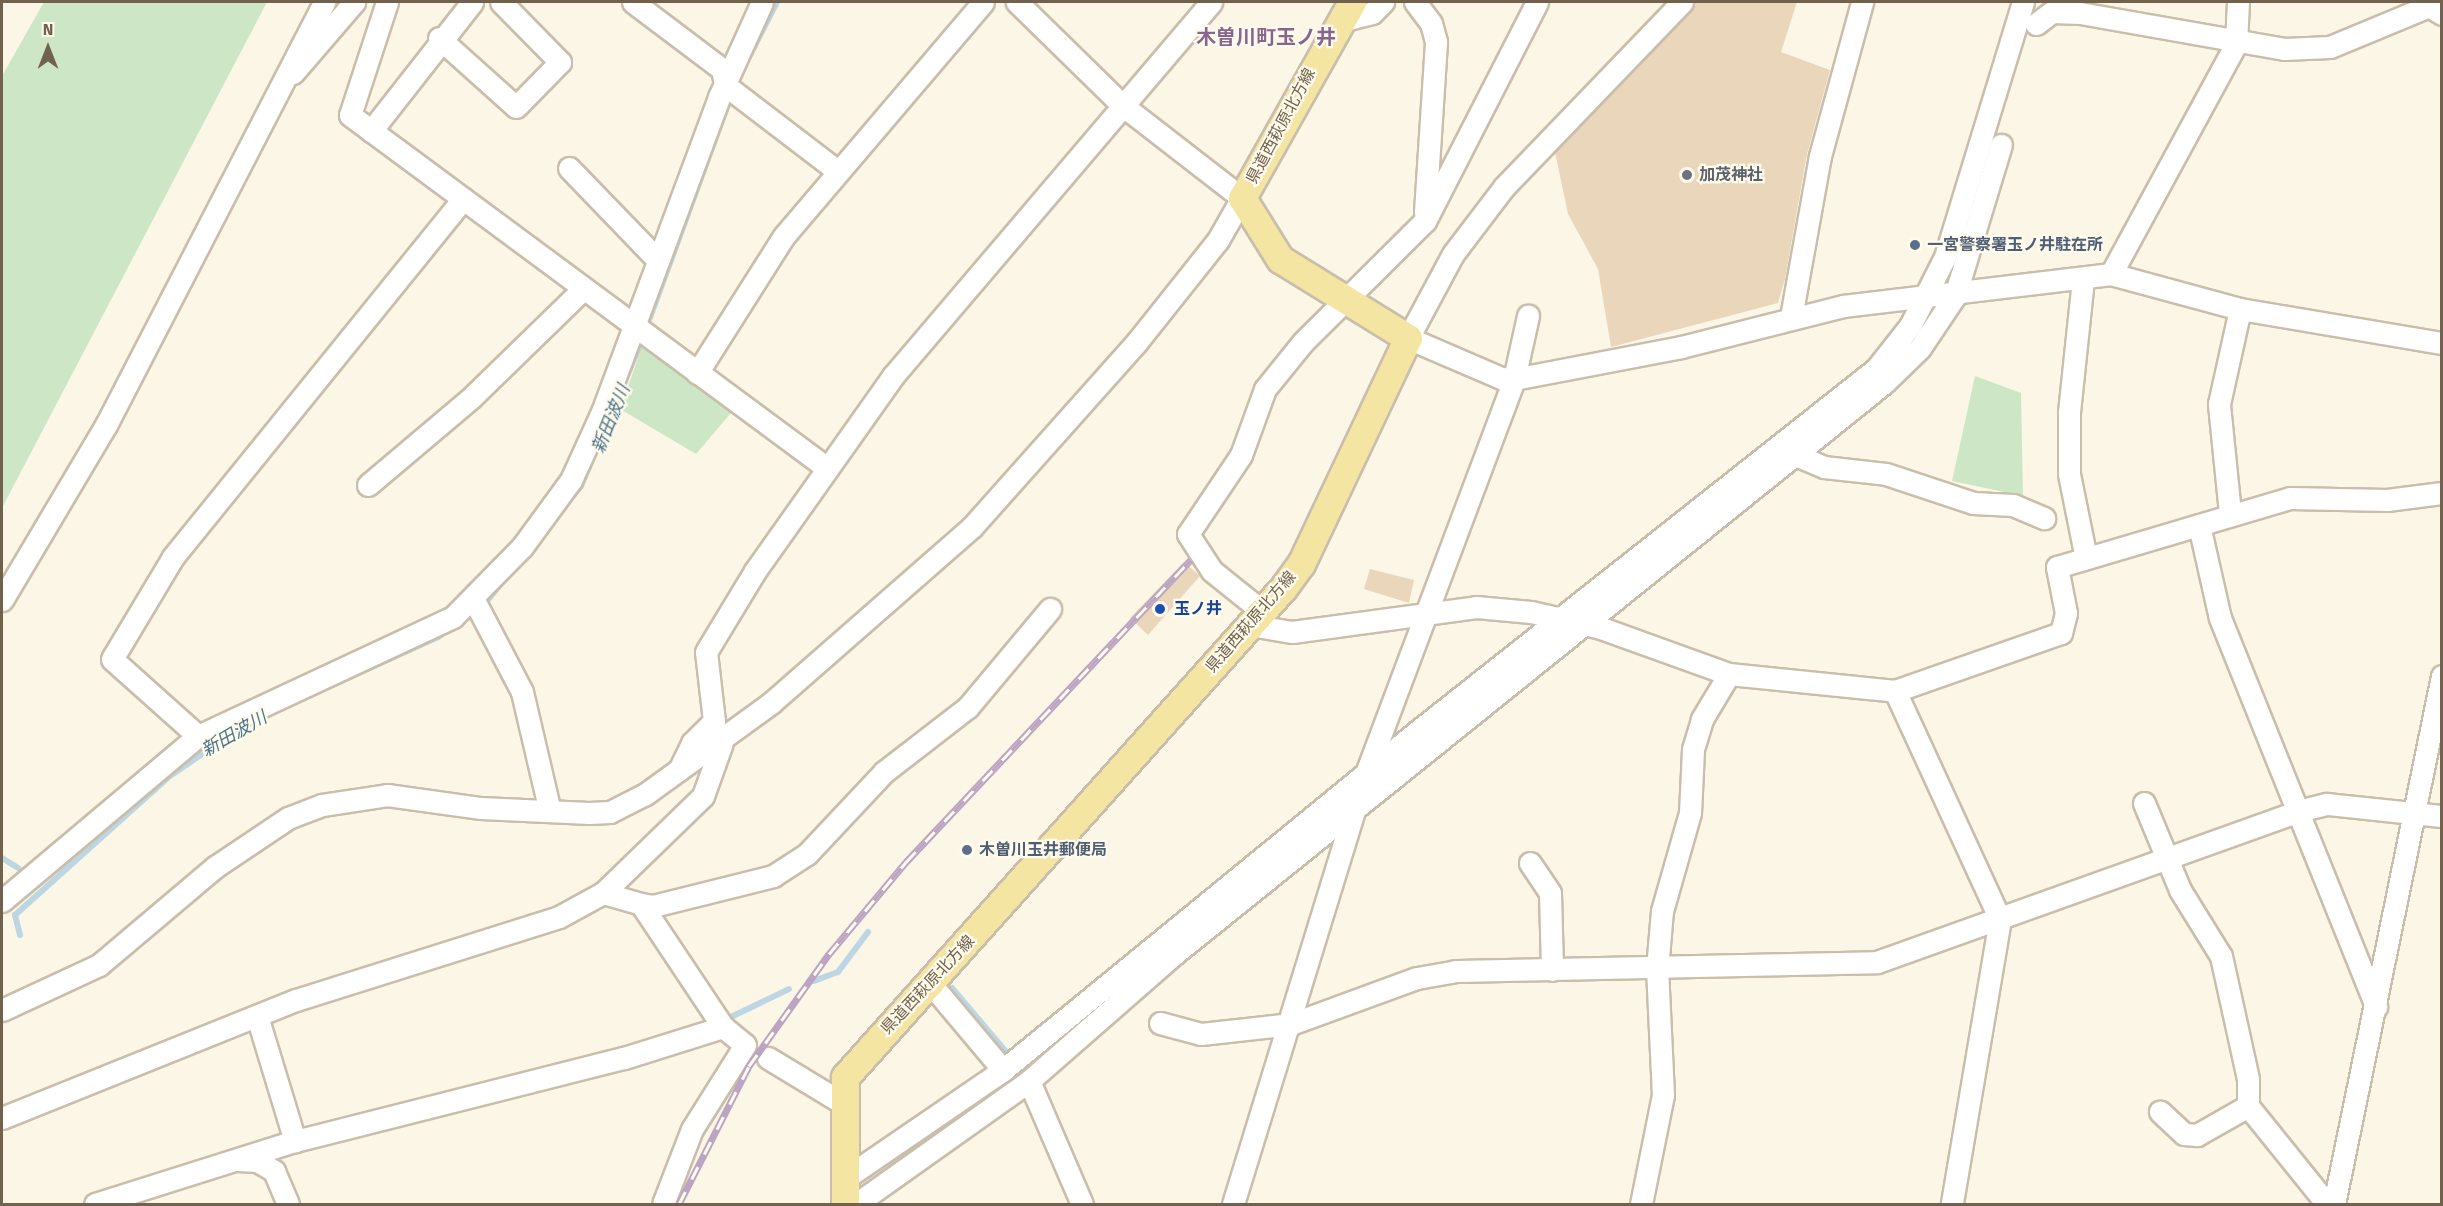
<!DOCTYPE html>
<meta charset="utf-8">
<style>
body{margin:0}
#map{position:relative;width:2443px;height:1206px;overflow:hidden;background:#fbf6e6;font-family:"Fira Sans","Noto Sans JP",sans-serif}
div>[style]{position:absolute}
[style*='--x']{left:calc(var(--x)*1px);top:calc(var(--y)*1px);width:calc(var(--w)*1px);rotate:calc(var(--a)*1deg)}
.green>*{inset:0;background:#cde7c6}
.stream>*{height:6px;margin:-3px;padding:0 3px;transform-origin:3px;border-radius:3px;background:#bcd6e3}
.building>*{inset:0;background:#e9d6bb}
.roads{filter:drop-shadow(2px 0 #c9beab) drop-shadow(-2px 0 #c9beab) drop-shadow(0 2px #c9beab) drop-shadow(0 -2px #c9beab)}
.minor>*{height:21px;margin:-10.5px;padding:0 10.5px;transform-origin:10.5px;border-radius:10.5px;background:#fff}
.major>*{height:27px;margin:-13.5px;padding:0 13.5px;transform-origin:13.5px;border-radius:13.5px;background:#f4e5a3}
.rail>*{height:7px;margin-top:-3.5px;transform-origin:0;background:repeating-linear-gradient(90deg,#fefaec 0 14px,#bba5c3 0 28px);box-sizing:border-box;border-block:2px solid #bba5c3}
.dots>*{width:16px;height:16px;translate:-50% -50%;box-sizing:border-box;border:3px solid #fefaec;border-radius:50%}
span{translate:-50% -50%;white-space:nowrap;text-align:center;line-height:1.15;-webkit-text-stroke:4.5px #fefaec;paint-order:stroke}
.street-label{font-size:16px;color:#72614d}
.worship-label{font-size:16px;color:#5b616d;font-weight:700}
.left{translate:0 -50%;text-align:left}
.service-label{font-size:16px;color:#4e5e75;font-weight:700}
.transit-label{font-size:16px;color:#164399;font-weight:700}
.water-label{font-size:18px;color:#4c748a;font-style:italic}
.quarter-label{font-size:20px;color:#88658e;font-weight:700}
.frame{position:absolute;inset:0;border:3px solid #72614d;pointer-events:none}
.north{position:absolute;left:18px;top:18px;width:60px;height:60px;-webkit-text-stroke:4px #fefaec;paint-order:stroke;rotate:0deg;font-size:16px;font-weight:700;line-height:24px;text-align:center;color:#72614d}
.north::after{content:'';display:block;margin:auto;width:21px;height:27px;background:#72614d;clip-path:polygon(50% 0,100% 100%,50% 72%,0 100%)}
</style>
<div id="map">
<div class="green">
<div style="clip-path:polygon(44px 2px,267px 2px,2px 508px,2px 76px)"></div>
<div style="clip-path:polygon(643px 344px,731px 413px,696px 454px,620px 409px)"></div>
<div style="clip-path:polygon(1975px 376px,2021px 393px,2023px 496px,1952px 481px)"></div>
</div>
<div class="stream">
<div style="--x:741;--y:73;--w:80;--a:-63.1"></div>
<div style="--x:648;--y:323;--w:239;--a:-69.9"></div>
<div style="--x:486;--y:602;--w:150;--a:-50.7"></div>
<div style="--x:581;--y:486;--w:153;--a:-67.3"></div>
<div style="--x:295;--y:702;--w:157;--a:-24.4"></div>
<div style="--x:438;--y:637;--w:43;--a:-33.7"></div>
<div style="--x:2;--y:858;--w:19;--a:32"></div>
<div style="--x:20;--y:935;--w:21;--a:-104"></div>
<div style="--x:15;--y:915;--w:208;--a:-41.9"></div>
<div style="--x:170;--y:776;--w:85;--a:-34.4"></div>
<div style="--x:814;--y:981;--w:26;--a:-21"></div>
<div style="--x:838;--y:972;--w:50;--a:-53.1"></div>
<div style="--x:952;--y:988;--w:87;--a:49.7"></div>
<div style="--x:733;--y:1016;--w:62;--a:-25.7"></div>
</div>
<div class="building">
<div style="clip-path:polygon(1694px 2px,1797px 2px,1781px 52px,1830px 70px,1807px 154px,1785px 279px,1778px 303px,1611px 347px,1598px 269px,1568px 214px,1555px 152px)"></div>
<div style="clip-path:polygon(1184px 562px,1200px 576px,1148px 635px,1130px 618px)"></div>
<div style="clip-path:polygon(1370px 569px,1414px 580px,1409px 603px,1364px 589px)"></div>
</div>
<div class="roads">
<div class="minor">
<div style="--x:387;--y:2;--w:119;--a:108.1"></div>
<div style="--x:350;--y:115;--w:593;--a:36.5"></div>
<div style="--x:633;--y:2;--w:111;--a:37"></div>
<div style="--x:722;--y:69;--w:16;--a:79"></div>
<div style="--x:725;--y:85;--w:140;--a:37.4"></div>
<div style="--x:1415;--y:2;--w:26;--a:53"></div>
<div style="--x:1431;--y:23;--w:20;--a:75"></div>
<div style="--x:1436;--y:42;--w:171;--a:93.7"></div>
<div style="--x:1682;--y:2;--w:257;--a:133.9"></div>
<div style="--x:1504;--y:187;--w:84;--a:127.3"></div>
<div style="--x:1453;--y:254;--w:95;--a:118.2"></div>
<div style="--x:1408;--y:338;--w:101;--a:23.3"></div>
<div style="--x:1501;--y:378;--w:13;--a:4"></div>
<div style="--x:1514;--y:379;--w:170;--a:-10.8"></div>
<div style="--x:1681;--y:347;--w:167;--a:-14.2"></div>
<div style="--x:1843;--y:306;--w:270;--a:-6.8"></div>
<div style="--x:2111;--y:274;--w:134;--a:15.2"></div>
<div style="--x:2240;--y:309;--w:205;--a:9.6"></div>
<div style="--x:1340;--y:21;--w:33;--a:-14"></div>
<div style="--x:1372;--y:13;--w:16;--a:-45"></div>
<div style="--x:2036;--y:24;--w:20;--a:-37"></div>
<div style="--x:2052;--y:12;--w:28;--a:2"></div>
<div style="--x:2080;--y:13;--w:207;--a:10"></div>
<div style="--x:2284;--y:49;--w:46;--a:-2.5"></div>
<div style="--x:2330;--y:47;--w:107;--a:-22.5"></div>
<div style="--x:2429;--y:6;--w:15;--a:32"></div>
<div style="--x:439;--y:38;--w:103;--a:41.9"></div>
<div style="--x:516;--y:107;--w:63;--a:-45.6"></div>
<div style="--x:560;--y:62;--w:84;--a:-134.5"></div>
<div style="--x:293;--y:73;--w:94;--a:-49.3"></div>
<div style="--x:371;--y:131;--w:164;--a:-51.9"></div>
<div style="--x:569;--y:168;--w:127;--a:46"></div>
<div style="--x:2111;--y:274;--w:262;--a:-61.5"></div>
<div style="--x:2236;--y:44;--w:42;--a:-87.3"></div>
<div style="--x:2083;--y:279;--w:134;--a:96"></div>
<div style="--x:2069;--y:412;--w:62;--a:90"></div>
<div style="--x:2069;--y:474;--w:86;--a:78.6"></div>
<div style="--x:1791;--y:317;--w:164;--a:-79.8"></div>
<div style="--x:1820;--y:156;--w:160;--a:-74.7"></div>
<div style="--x:697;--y:373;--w:162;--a:-57.6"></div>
<div style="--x:784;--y:236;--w:307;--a:-49.6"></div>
<div style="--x:1798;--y:456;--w:28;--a:23"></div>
<div style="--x:1824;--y:467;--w:62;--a:6.4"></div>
<div style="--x:1886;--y:474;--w:92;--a:18.4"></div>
<div style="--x:1973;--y:503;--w:40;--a:2.9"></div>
<div style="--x:2013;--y:505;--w:34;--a:23"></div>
<div style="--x:368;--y:485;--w:136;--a:-40.2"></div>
<div style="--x:472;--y:397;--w:152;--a:-44.2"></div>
<div style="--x:2230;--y:513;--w:110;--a:-95.8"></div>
<div style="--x:2219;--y:404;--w:97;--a:-77.5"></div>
<div style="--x:2199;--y:525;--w:95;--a:77.3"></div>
<div style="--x:2220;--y:618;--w:419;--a:68.1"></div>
<div style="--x:2;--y:600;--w:204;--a:-59.3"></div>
<div style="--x:106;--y:425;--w:476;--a:-62.7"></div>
<div style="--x:474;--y:600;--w:104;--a:62.4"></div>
<div style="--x:522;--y:692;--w:122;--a:76.8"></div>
<div style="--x:1262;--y:611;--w:64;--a:-141.3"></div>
<div style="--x:1212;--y:571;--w:44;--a:-123"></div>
<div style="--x:1188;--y:534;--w:95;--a:-56.1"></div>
<div style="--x:1241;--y:455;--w:70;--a:-70"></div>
<div style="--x:1265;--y:389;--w:60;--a:-51"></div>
<div style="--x:1303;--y:342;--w:172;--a:-44.8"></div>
<div style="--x:1425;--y:221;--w:246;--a:-62.9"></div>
<div style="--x:1250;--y:625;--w:43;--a:9.5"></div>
<div style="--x:1292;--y:632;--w:186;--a:-7.7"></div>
<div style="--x:1476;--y:607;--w:55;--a:5.2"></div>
<div style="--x:1531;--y:612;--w:72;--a:12.9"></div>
<div style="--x:1601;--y:628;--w:136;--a:19.8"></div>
<div style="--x:1729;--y:674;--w:167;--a:5.8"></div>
<div style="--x:1895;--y:691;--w:176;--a:-19.3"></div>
<div style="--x:2061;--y:633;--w:21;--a:-76"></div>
<div style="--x:2066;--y:613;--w:47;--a:-101.1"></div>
<div style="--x:2057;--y:567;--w:243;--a:-16.5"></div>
<div style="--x:2290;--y:498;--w:97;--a:1.2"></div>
<div style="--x:2387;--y:500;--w:55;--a:-7.3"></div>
<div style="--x:1895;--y:691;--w:251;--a:65.3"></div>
<div style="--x:2000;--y:919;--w:289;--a:99.6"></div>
<div style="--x:198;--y:736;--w:115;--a:-138.2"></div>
<div style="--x:112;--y:659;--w:119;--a:-59.1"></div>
<div style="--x:173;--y:557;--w:461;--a:-51"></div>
<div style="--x:679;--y:770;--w:30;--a:-64"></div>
<div style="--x:692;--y:743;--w:31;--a:-45"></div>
<div style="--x:714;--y:721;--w:69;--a:-96.6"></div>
<div style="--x:706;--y:652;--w:95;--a:-58.8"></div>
<div style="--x:755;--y:571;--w:239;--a:-54.7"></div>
<div style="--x:893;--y:376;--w:491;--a:-49.6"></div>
<div style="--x:1365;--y:776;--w:424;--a:-69.4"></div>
<div style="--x:1514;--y:379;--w:65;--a:-77.5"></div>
<div style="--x:2144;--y:803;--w:94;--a:67.5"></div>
<div style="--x:2180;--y:890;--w:78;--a:58.2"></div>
<div style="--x:2221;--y:956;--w:126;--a:77.6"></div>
<div style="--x:2248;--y:1079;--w:27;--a:90"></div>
<div style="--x:2248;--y:1106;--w:59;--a:150.4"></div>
<div style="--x:2197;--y:1135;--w:13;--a:-176"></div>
<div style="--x:2184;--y:1134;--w:33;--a:-137"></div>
<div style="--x:1530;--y:863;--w:36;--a:56"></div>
<div style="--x:1550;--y:893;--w:77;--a:88.5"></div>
<div style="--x:603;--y:893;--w:40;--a:16"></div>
<div style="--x:641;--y:904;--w:148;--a:56.3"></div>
<div style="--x:723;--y:1027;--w:28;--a:39"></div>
<div style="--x:745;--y:1045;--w:99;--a:122.2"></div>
<div style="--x:692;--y:1129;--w:80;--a:111.1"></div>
<div style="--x:2;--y:901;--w:256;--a:-40.1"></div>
<div style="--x:198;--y:736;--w:281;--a:-25"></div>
<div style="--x:453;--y:617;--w:98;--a:-45.4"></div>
<div style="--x:522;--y:547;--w:83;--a:-53.8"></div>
<div style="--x:571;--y:480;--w:75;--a:-65.5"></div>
<div style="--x:602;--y:412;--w:336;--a:-69.6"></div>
<div style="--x:719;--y:97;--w:104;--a:-65.6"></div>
<div style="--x:641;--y:904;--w:12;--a:9"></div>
<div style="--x:653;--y:906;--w:124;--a:-14"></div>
<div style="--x:773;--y:876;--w:40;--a:-32.9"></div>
<div style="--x:807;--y:854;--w:112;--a:-46.8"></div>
<div style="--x:884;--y:772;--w:106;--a:-37.7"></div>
<div style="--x:968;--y:707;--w:128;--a:-50.1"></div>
<div style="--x:930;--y:983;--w:114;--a:50"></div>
<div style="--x:2;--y:1010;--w:107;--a:-24.9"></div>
<div style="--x:99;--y:965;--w:152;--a:-40.2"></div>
<div style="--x:215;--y:867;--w:88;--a:-33.9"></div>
<div style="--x:288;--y:818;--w:36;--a:-21"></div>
<div style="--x:322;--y:805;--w:66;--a:-8.7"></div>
<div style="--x:387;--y:795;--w:95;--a:7.9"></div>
<div style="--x:481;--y:808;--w:108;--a:2.7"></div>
<div style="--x:589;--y:813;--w:21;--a:-3"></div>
<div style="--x:610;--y:812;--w:38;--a:-27"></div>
<div style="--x:644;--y:795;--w:157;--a:-35.9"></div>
<div style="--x:771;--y:703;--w:267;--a:-41.2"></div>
<div style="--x:972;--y:527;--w:246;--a:-48.3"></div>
<div style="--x:1136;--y:343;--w:132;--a:-51.5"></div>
<div style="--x:1218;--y:240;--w:48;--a:-60.3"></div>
<div style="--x:1242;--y:198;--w:153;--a:-142.2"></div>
<div style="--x:1121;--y:104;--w:146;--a:-135.6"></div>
<div style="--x:257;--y:1016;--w:131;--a:73.1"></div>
<div style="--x:1160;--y:1023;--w:42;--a:15"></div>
<div style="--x:1201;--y:1034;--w:91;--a:-6.3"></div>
<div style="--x:1291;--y:1024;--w:134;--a:-20.1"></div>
<div style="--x:1417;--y:978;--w:39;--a:-10"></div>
<div style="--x:1455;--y:971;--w:422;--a:-1.2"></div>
<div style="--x:1877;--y:962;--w:447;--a:-19.7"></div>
<div style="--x:2298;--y:811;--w:30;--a:-14"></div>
<div style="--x:2327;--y:804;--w:116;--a:6"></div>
<div style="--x:768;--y:1058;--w:89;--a:31.2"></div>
<div style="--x:1029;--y:1081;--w:134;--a:66.7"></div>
<div style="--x:2248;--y:1106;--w:126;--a:51.1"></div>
<div style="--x:2;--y:1118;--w:317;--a:-21.9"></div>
<div style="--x:296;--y:1000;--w:276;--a:-17.5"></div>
<div style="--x:559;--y:917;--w:50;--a:-28.6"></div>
<div style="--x:603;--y:893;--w:139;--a:-44.1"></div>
<div style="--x:703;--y:796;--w:56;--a:-70.3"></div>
<div style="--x:237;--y:1160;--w:20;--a:3"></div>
<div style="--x:257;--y:1161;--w:20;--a:30"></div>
<div style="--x:274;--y:1171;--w:36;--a:67"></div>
<div style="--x:844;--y:1179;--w:193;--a:-34.4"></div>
<div style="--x:1003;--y:1070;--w:537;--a:-39.26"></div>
<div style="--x:1419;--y:730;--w:582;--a:-38.31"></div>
<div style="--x:1876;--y:369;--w:55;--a:-51.7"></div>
<div style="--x:1910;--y:326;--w:77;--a:-63.1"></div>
<div style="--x:1945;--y:257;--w:267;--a:-73"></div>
<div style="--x:95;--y:1204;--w:210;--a:-17.5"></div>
<div style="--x:295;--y:1141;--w:339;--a:-14.2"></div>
<div style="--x:624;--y:1058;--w:104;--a:-17.4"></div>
<div style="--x:856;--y:1204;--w:212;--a:-35.4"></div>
<div style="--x:1029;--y:1081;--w:191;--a:-41.2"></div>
<div style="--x:1173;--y:955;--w:913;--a:-38.82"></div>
<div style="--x:1884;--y:383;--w:50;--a:-44.2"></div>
<div style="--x:1920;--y:348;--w:63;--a:-56.1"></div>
<div style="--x:1955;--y:296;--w:158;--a:-73.1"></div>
<div style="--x:1233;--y:1204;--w:411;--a:-72.9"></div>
<div style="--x:1641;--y:1204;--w:111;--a:-78.6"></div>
<div style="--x:1663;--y:1095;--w:126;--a:-92.7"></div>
<div style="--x:1657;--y:969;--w:58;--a:-85.1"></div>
<div style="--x:1662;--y:911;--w:102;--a:-74.1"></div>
<div style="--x:1690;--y:813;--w:64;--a:-87.3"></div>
<div style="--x:1693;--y:749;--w:31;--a:-73"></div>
<div style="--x:1702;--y:719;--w:52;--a:-59"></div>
<div style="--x:2334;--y:1204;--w:539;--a:-78.44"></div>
</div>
<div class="major">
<div style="--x:845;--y:1204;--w:127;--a:-90"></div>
<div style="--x:845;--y:1077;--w:658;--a:-48.14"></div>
<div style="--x:1284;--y:587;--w:29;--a:-54"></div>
<div style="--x:1301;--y:564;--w:250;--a:-64.7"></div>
<div style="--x:1408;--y:338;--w:150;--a:-148.3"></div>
<div style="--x:1280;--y:259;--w:72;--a:-121.9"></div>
<div style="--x:1242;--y:198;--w:225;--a:-60.7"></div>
</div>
</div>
<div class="rail">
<div style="--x:679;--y:1204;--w:155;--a:-63.1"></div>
<div style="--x:749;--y:1066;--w:138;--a:-54.5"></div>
<div style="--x:829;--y:954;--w:120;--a:-50.1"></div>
<div style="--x:906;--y:862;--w:415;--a:-46.7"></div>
</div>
<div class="dots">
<div style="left:1687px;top:175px;background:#6b7280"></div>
<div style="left:1915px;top:245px;background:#5c6f8a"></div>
<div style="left:1160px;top:609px;background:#1a4fb4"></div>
<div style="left:967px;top:850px;background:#5c6f8a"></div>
</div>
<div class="street-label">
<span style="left:1281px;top:126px;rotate:-62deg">県道西萩原北方線</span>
<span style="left:1251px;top:622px;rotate:-49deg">県道西萩原北方線</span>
<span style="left:928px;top:985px;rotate:-47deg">県道西萩原北方線</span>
</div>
<div class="worship-label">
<span class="left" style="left:1699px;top:175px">加茂神社</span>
</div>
<div class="service-label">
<span class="left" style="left:1927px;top:245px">一宮警察署玉ノ井駐在所</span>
<span class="left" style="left:979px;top:850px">木曽川玉井郵便局</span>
</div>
<div class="transit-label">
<span class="left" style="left:1174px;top:609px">玉ノ井</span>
</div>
<div class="water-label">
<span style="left:611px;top:419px;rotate:-68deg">新田波川</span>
<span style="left:234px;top:734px;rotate:-30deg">新田波川</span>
</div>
<div class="quarter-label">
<span style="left:1266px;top:37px">木曽川町玉ノ井</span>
</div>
<div class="frame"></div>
<div class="north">N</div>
</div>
